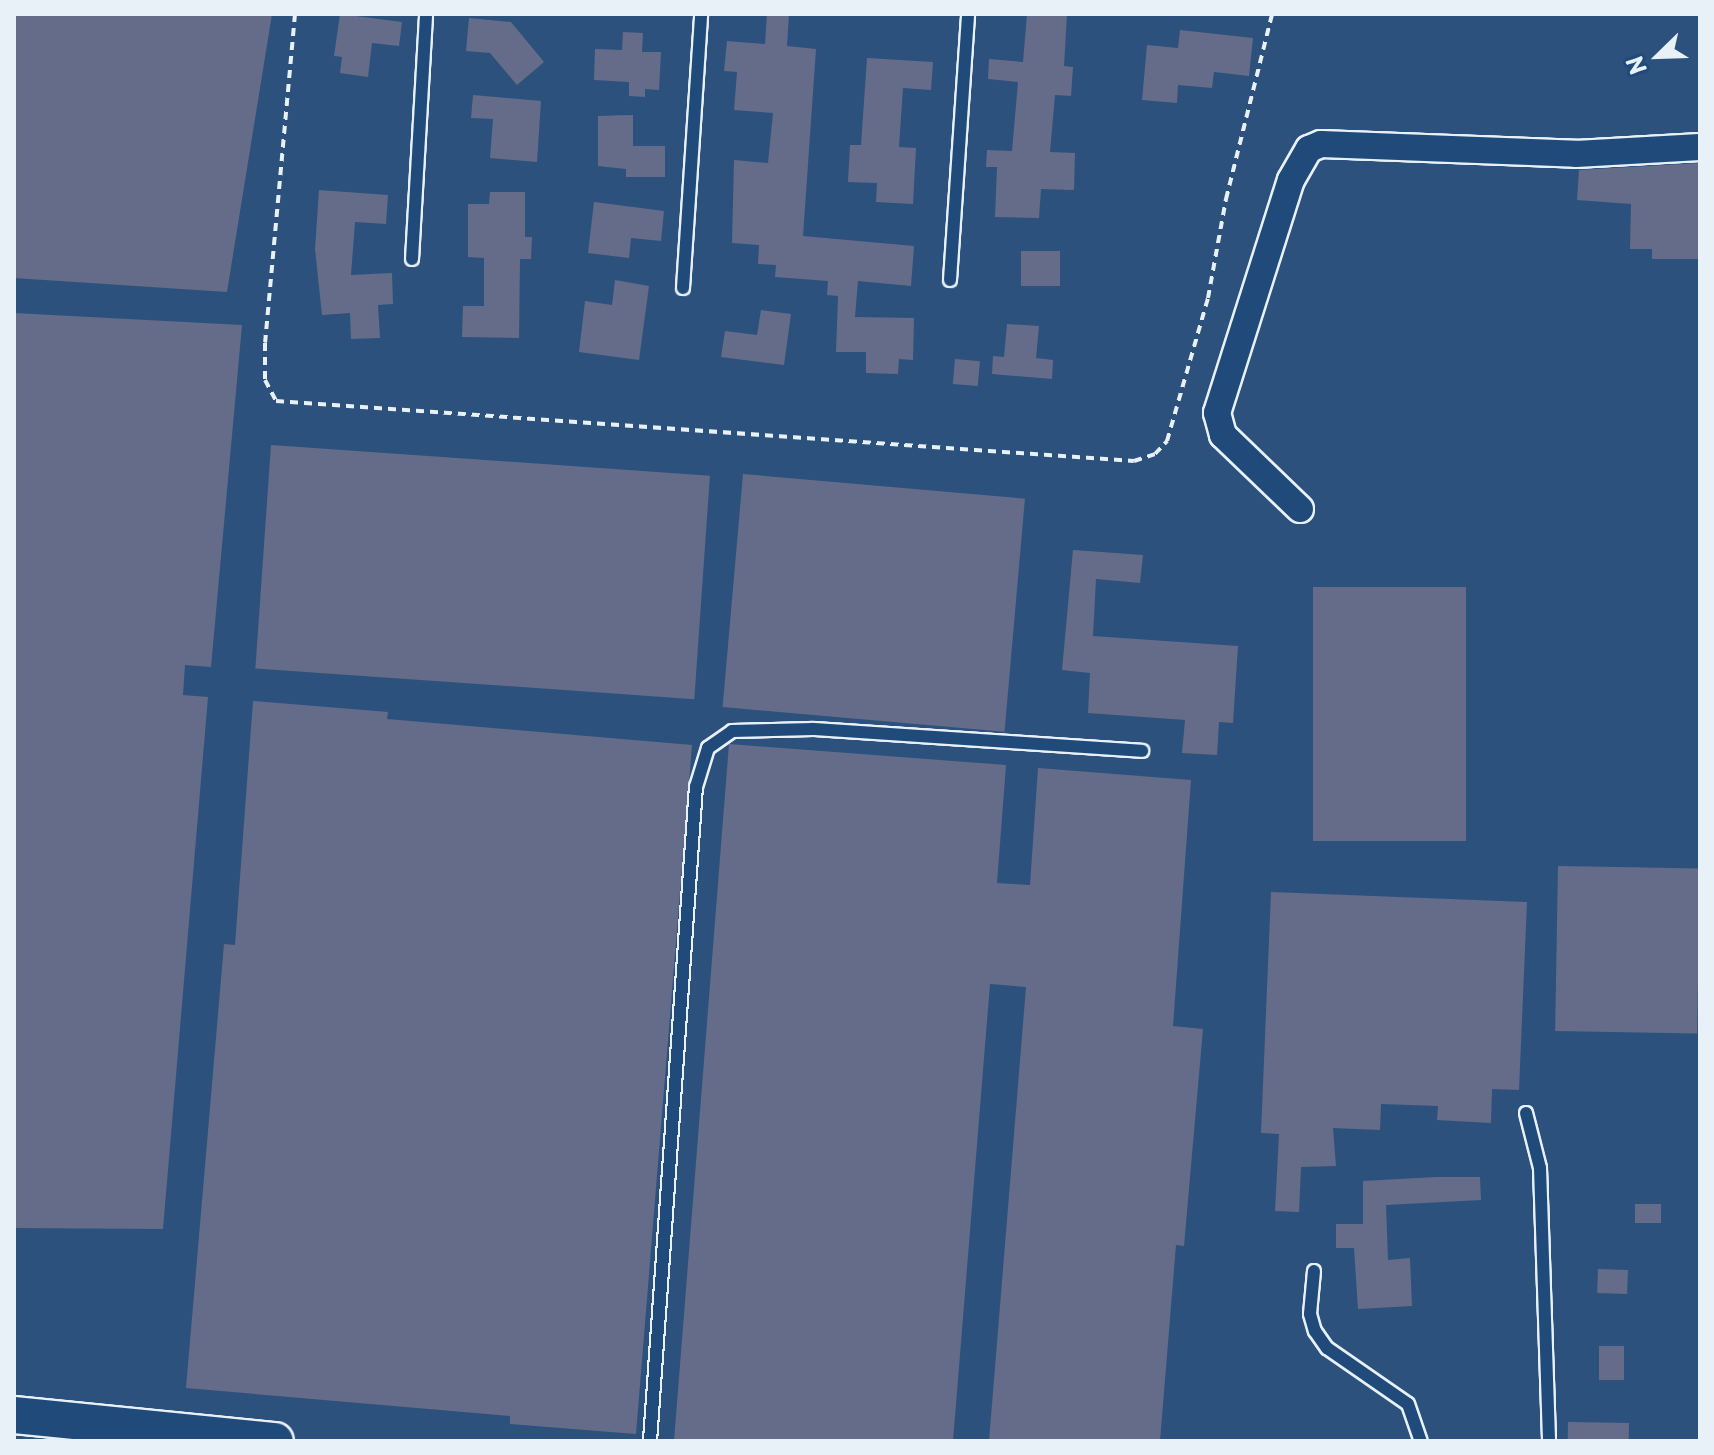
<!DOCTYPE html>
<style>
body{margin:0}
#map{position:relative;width:1714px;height:1455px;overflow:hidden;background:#2d517d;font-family:"Playpen Sans",sans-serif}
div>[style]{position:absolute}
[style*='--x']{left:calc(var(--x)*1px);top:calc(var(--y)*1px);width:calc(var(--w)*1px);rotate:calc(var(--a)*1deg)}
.building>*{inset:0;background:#656c89;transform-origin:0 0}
.path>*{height:4px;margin-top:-2px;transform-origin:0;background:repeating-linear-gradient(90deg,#e8f1f8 0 8px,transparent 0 14px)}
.roads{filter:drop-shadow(2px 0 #e8f1f8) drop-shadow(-2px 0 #e8f1f8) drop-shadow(0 2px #e8f1f8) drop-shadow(0 -2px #e8f1f8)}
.lane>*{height:12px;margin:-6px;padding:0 6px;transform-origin:6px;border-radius:6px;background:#1f4a7a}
.street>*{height:26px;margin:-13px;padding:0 13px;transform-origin:13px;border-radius:13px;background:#1f4a7a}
.secondary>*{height:36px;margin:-18px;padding:0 18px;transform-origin:18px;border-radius:18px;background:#1f4a7a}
span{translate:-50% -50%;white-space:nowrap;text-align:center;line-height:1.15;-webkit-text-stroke:7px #1f4a7a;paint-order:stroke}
.frame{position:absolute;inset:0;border:16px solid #e8f1f8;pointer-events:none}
.north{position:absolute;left:1618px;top:16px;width:80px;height:80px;-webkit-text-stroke:6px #1f4a7a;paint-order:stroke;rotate:247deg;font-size:22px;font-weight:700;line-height:32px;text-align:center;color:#e8f1f8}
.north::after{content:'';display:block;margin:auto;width:28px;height:36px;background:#e8f1f8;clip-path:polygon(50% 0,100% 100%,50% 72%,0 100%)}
</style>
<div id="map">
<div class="building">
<div style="clip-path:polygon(14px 14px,272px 14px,227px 292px,14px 278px)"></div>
<div style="clip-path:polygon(340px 14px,402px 22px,399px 46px,372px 43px,368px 77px,340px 73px,342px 57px,334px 56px)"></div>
<div style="clip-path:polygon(767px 14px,789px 14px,787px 46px,816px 49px,803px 236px,914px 246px,911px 286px,858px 281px,855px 317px,914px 318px,913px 360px,899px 359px,898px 374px,866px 373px,866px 352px,836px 352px,838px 296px,827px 295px,828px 281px,775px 277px,776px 265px,758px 264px,759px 245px,732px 243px,734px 160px,768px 163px,773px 113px,734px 110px,737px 72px,724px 71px,727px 41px,765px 44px)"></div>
<div style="clip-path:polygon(1027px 14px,1067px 14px,1064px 66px,1073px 67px,1071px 96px,1055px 95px,1050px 152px,1075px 153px,1074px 190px,1041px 189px,1039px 218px,995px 217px,997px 167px,986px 167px,987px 150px,1012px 151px,1018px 82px,988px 79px,989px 59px,1023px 62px)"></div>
<div style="clip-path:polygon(469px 18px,511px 22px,544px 62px,517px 85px,490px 53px,466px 51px)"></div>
<div style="clip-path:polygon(1180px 30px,1253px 38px,1249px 76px,1214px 72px,1212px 88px,1178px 85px,1177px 103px,1142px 100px,1147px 45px,1178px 48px)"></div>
<div style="clip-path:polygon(623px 32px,643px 33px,642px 52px,661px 52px,659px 90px,645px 89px,645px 97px,629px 96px,629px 82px,594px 80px,595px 49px,622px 50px)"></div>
<div style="clip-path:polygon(867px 58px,933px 62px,931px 90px,903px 88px,899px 147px,916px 148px,913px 204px,876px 202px,877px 183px,848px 182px,850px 145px,861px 145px)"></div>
<div style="clip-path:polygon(473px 95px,541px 101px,537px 162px,490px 158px,493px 119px,471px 118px)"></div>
<div style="clip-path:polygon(633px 115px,633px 146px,665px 146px,665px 177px,626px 177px,626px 169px,598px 166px,598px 116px)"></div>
<div style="clip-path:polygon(1700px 163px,1700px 259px,1652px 259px,1652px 249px,1630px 249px,1631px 204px,1577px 200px,1579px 170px)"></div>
<div style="clip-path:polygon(319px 190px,388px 195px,386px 224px,355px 222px,351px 275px,392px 273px,393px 304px,378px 305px,380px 338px,351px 339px,350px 313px,322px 315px,315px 249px)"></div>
<div style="clip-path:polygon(490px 192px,525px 192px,525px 237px,532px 237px,531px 259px,520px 259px,519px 338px,462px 337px,463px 306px,484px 306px,484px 258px,468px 257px,468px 204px,489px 204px)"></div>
<div style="clip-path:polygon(594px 202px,664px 211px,661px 241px,631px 238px,629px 258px,588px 253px)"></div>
<div style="left:1021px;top:251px;width:39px;height:35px"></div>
<div style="clip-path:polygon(615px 280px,649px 286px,639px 360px,579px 352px,585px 301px,612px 305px)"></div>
<div style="clip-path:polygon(761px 310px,791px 314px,784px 365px,721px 357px,725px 331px,757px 335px)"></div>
<div style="clip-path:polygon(14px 313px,242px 325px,211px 667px,185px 665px,183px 695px,208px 697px,163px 1229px,14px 1228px)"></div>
<div style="clip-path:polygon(1007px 324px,1039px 326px,1036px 358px,1053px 360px,1052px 379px,992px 374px,993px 356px,1004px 357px)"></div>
<div style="left:955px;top:359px;width:25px;height:25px;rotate:5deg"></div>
<div style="left:271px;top:445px;width:440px;height:224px;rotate:4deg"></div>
<div style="left:743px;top:474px;width:283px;height:234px;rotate:5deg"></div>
<div style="clip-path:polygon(1073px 550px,1143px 555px,1140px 583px,1096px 579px,1093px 636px,1238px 646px,1233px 723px,1219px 722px,1217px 755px,1182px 753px,1185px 720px,1088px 713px,1090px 673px,1062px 670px)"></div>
<div style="left:1313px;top:587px;width:153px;height:254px"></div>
<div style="clip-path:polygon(253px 701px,388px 712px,387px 719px,692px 745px,636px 1434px,510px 1424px,510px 1416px,186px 1388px,224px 944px,235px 945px)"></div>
<div style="clip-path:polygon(729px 744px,1006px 765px,997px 883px,1030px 885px,1038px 768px,1191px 780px,1173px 1026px,1203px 1029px,1184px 1246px,1176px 1245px,1160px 1441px,989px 1441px,1026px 987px,990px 984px,953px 1441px,674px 1441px)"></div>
<div style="left:1558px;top:866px;width:142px;height:165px;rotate:1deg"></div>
<div style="clip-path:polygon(1271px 892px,1527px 902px,1519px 1090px,1492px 1089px,1491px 1123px,1437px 1120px,1438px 1106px,1381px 1104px,1380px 1130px,1333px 1128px,1336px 1166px,1301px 1167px,1299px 1212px,1275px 1211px,1279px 1134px,1261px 1133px)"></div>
<div style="clip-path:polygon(1436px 1177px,1480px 1177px,1481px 1200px,1386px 1205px,1388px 1260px,1410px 1258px,1412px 1306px,1358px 1309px,1354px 1248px,1336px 1248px,1336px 1224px,1363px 1224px,1363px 1181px)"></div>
<div style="left:1661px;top:1204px;width:19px;height:26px;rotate:90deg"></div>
<div style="left:1598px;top:1269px;width:30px;height:24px;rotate:2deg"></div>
<div style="left:1599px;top:1346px;width:25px;height:34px"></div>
<div style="left:1568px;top:1422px;width:61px;height:19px;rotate:1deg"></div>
</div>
<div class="path">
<div style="--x:295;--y:14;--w:330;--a:95.2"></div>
<div style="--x:265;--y:343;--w:37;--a:90"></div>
<div style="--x:265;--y:380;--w:24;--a:62"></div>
<div style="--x:276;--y:401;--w:860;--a:4"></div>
<div style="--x:1134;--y:461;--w:22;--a:-18"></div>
<div style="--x:1155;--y:454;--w:18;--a:-47"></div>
<div style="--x:1167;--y:441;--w:149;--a:-74"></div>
<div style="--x:1208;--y:298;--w:101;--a:-79.7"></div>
<div style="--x:1226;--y:199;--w:191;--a:-76"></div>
</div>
<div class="roads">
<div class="lane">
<div style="--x:412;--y:259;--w:245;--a:-86.7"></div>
<div style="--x:950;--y:280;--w:267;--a:-86.1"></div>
<div style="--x:683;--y:288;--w:275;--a:-86.2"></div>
<div style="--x:1526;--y:1113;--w:57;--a:75.7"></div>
<div style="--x:1540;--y:1168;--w:273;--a:88.1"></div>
<div style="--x:1314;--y:1271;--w:43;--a:95.3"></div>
<div style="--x:1310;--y:1314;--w:18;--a:74"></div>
<div style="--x:1315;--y:1331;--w:21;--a:55"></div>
<div style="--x:1327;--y:1348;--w:98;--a:34.7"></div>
<div style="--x:1408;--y:1404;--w:39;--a:71"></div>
<div style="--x:650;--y:1441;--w:656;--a:-85.98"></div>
<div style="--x:696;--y:787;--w:41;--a:-72.9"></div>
<div style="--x:708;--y:748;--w:29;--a:-35"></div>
<div style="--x:732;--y:731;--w:81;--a:-1.4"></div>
<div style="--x:813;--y:729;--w:330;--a:3.8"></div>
</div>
<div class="street">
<div style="--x:1300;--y:509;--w:107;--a:-136.1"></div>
<div style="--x:1223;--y:435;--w:23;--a:-105"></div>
<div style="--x:1217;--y:413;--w:244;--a:-72.4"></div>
<div style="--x:1291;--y:180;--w:36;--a:-60"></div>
<div style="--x:1309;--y:149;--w:13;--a:-23"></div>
<div style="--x:1321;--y:144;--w:255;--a:2.2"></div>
<div style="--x:1576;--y:154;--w:124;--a:-3.2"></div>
</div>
<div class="secondary">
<div style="--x:14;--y:1415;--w:262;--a:5.7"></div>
</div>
</div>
<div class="frame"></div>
<div class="north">N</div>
</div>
